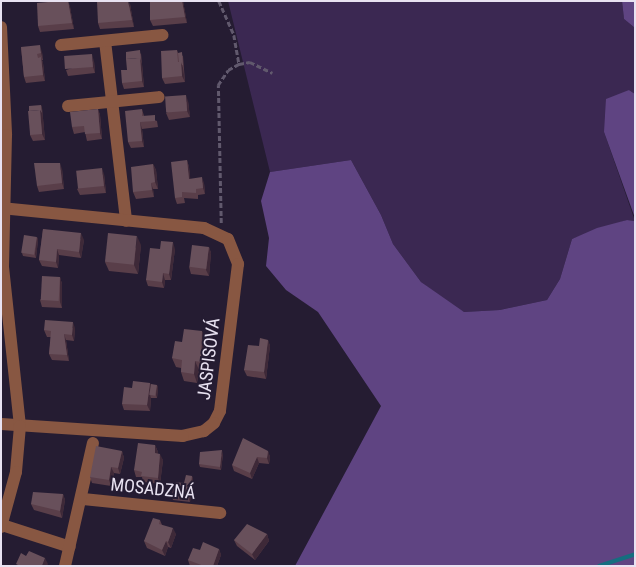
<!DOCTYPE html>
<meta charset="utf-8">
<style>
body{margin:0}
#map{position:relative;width:636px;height:567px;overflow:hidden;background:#251c32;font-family:"Roboto Condensed",sans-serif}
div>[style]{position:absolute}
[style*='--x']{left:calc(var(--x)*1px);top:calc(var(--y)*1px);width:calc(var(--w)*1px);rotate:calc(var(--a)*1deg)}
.green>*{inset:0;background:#3b2852}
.forest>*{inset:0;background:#5f4482}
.stream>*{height:4px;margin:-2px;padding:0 2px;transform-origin:2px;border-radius:2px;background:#156e7f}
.path>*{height:2.5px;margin-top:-1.25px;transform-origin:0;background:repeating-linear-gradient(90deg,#61596d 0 5px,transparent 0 7.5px)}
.minor>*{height:12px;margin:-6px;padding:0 6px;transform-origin:6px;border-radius:6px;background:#885742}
.tertiary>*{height:12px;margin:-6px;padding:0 6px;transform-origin:6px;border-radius:6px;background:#885742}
.wall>*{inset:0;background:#593e49}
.shaded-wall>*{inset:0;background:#3e2938}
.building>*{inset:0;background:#68505b;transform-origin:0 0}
span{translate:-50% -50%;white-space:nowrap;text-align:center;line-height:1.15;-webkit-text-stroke:4px #251c32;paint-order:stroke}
.street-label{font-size:18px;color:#e8e2f1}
.frame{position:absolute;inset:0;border:2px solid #e8e2f1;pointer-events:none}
</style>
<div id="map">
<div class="green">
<div style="clip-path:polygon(228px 1px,622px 1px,624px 19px,635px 28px,635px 94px,629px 90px,604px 132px,635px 221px,627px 220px,572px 239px,560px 279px,547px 300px,500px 310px,464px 312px,455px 309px,421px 282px,393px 244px,381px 215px,351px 160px,270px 172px)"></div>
</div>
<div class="forest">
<div style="clip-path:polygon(622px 1px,635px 1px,635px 28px,624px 19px)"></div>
<div style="clip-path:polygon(629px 90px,635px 94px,635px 218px,604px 132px,606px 99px)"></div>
<div style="clip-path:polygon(351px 160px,381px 215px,393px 244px,421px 282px,464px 312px,500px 310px,547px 300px,560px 279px,572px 239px,597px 228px,627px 220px,635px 221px,635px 566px,295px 566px,381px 406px,318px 312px,286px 290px,266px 266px,269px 238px,261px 201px,270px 172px)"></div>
</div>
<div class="stream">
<div style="--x:599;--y:566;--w:38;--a:-18"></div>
</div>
<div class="path">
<div style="--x:219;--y:1;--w:37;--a:66"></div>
<div style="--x:234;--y:35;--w:29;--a:80"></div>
<div style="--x:221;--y:223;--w:138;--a:-91.2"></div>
<div style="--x:218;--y:85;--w:18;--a:-56"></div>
<div style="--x:228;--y:70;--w:13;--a:-29"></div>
<div style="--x:239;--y:64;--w:11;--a:-10"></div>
<div style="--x:250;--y:62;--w:25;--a:26"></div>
</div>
<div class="minor">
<div style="--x:105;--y:41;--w:181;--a:83.3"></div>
<div style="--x:61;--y:45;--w:102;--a:-5.6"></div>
<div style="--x:68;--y:106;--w:91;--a:-5.6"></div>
<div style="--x:1;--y:208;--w:204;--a:5.6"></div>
<div style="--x:204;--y:228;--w:26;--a:25"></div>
<div style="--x:228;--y:239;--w:27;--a:68"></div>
<div style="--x:238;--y:264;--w:148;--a:97"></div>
<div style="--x:220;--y:411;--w:13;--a:117"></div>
<div style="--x:214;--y:423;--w:13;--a:141"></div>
<div style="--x:204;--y:431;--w:22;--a:167"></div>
<div style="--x:183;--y:436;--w:182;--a:-176.2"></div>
<div style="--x:83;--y:499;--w:138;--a:5.8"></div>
<div style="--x:2;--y:525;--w:71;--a:17.9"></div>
<div style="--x:65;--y:566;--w:126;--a:-77.2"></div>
</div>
<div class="tertiary">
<div style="--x:1;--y:27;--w:108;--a:87.3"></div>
<div style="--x:6;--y:135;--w:132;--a:91.3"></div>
<div style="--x:3;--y:267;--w:160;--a:83.9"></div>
<div style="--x:20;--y:426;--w:46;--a:95"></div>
<div style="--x:16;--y:472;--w:57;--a:105.3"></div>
</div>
<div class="wall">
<div style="clip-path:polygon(68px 1px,70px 7px,74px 29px,40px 32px,38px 26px)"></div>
<div style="clip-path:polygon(150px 1px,183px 1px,187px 23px,153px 26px,150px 20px)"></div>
<div style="clip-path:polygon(130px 4px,134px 27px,100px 29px,98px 23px)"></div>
<div style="clip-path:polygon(21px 47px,42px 52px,43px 60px,42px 60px,43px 63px,45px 81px,26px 83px,24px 77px)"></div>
<div style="clip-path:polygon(177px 50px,178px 53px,183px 56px,185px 82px,165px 84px,162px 78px)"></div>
<div style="clip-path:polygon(141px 53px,144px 87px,124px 89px,122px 83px,127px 70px)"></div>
<div style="clip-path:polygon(94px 61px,95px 73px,68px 76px,66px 70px)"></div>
<div style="clip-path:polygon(188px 101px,190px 117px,169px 120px,166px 113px)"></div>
<div style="clip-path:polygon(41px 105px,42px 108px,45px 140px,33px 141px,30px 135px)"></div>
<div style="clip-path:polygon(98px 109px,100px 115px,102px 139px,87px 141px,85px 132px,74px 134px,72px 127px)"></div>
<div style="clip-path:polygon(142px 109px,144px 116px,157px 121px,158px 127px,142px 129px,144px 147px,131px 148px,128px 142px)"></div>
<div style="clip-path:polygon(187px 160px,189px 167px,190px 179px,204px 183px,205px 194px,198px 195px,198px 199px,184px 198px,185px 203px,177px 204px,175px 198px)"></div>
<div style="clip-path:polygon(153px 164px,156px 170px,158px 189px,153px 189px,154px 197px,136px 199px,133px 192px)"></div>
<div style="clip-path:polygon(62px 169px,64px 189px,39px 192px,37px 186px)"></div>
<div style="clip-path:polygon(104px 174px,106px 193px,80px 195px,77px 189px)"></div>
<div style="clip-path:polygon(43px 229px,84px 240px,81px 258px,59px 255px,58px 268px,42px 266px,39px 260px)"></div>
<div style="clip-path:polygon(37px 237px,38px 240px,36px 258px,23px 256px,22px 253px)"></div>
<div style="clip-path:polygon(141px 245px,138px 274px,109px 271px,105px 262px)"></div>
<div style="clip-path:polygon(209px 247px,211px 253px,209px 276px,191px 274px,189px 267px)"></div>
<div style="clip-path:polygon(160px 249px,175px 249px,171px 280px,165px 280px,164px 288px,148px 286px,146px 280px)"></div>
<div style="clip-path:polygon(60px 277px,62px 284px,62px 308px,42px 307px,40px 300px)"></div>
<div style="clip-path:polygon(75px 328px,74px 341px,66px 340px,69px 361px,52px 360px,49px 354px,51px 337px,47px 337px,44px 330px)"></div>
<div style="clip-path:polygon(202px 331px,205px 340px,204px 371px,199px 370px,197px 383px,184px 381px,181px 372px,181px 368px,176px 367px,172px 358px,182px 342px)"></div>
<div style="clip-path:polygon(268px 340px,270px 346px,266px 379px,247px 376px,244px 370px,259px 346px)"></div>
<div style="clip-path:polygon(150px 383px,151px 386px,157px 385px,158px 388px,157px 398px,151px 398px,150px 411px,124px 410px,122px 404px,132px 388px)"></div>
<div style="clip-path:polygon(155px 445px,158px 452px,157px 454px,163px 460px,160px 484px,143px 482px,142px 477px,136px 477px,134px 470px)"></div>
<div style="clip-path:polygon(122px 451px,124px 458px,120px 474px,114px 473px,111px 486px,92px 483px,90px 477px)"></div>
<div style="clip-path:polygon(268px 451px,270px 457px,269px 464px,259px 463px,252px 479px,234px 471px,232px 465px)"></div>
<div style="clip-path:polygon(223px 454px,221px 470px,200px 467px,199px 464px)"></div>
<div style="clip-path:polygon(192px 476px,193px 479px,190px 502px,173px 500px,172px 497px)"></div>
<div style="clip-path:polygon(63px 494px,65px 500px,62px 518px,34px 510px,31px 504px)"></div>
<div style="clip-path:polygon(160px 520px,162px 525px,176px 534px,171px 548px,168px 547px,165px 556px,147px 548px,144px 541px)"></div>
<div style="clip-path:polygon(267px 534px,269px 541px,255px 560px,237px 546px,234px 540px)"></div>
<div style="clip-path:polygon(219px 549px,221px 555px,217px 566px,190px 566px,188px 560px,200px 550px)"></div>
</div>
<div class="shaded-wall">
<div style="clip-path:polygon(68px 1px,70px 7px,74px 29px,72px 23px)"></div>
<div style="clip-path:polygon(128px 1px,130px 4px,134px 27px,132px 20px)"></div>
<div style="clip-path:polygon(182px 1px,183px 1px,187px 23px,185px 17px)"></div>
<div style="clip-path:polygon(40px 45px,42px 52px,43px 60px,41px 53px)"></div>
<div style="clip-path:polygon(92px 54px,94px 61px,95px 73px,93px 67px)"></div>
<div style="clip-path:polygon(41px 57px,43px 63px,45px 81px,43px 75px)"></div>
<div style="clip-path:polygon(140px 58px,142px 64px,144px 87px,142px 81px)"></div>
<div style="clip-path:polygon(181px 62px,183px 68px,185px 82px,182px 76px)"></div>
<div style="clip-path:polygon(186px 95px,188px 101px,190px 117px,187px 111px)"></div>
<div style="clip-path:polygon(41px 105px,42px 108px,45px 140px,42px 134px,40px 110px)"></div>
<div style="clip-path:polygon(98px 109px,100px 115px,102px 139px,100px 133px)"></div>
<div style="clip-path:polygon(140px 122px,142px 129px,144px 147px,142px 141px)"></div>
<div style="clip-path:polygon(187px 160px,189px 167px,191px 185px,189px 179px)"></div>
<div style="clip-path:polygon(60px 163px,62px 169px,64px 189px,62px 183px)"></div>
<div style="clip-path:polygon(153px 164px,156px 170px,158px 189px,155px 182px)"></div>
<div style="clip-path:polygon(102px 168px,104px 174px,106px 193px,104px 186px)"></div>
<div style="clip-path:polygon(202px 177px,204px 183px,205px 194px,203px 188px)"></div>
<div style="clip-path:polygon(151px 183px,153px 189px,154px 197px,152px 190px)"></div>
<div style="clip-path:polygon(81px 233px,84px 240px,81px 258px,79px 252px)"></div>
<div style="clip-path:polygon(137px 236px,141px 245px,138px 274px,134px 265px)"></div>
<div style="clip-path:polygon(37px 237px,38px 240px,36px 258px,35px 254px)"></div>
<div style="clip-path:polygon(173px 242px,175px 249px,171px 280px,169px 274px)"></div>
<div style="clip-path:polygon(209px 247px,211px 253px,209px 276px,206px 270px)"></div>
<div style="clip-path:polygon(57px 249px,59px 255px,58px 268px,56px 262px)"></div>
<div style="clip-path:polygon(163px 273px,165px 280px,164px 288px,162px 282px)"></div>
<div style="clip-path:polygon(60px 277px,62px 284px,62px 308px,60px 302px)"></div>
<div style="clip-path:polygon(73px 322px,75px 328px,74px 341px,72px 335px)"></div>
<div style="clip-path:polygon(202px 331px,205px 340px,204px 371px,201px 362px)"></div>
<div style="clip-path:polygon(64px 334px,66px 340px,69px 361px,67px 355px)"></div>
<div style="clip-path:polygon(268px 340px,270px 346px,266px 379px,264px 372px)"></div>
<div style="clip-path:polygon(195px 361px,199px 370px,197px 383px,194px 374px)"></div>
<div style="clip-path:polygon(150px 383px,152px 389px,150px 395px,151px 398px,150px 411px,147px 405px)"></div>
<div style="clip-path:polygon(157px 385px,158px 388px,157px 398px,156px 395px)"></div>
<div style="clip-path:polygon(155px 445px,158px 452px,157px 460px,155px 453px)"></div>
<div style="clip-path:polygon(222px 450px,223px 454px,221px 470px,220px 467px)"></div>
<div style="clip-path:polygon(122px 451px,124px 458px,120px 474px,118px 468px)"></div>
<div style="clip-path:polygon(268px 451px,270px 457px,269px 464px,267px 458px)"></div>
<div style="clip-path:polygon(160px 454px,163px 460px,160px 484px,158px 478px)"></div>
<div style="clip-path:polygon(257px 457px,259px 463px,252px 479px,250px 473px)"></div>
<div style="clip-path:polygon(111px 467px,114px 473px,111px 486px,109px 480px)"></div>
<div style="clip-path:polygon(192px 476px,193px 479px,190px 502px,189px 499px)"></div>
<div style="clip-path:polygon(63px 494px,65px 500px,62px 518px,60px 511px)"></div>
<div style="clip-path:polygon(173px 528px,176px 534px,171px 548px,168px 542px)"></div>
<div style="clip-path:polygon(267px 534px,269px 541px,255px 560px,252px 554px)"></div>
<div style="clip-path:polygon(166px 541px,168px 547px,165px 556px,162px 550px)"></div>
<div style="clip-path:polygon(219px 549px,221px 555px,217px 566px,213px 566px)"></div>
<div style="clip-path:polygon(45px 558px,48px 564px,47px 566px,42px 566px)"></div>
</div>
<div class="building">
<div style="clip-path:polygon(59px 1px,68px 1px,72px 23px,38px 26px,37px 3px)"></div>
<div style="clip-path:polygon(97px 1px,128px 1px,132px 20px,98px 23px)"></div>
<div style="clip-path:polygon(150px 1px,182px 1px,185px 17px,150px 20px)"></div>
<div style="clip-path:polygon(40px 45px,41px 53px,37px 54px,38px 58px,41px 57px,43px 75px,24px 77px,21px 47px)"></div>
<div style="clip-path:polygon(140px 50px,141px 61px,140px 58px,126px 59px,126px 52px)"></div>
<div style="clip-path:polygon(177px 50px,178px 62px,181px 62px,182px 76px,162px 78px,161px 51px)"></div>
<div style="clip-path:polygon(182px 52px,183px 65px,182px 65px,181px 62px,179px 62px,178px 53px)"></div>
<div style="left:92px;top:54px;width:13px;height:28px;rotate:86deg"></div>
<div style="clip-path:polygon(140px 58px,142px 81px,122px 83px,121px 70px,127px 70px,126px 59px)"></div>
<div style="left:186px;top:95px;width:16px;height:21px;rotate:86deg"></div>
<div style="clip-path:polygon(41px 105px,42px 113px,40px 110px,29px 111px,29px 106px)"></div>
<div style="clip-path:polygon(98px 109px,100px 133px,85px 134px,84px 126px,72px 127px,70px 112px)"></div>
<div style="clip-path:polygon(142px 109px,142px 116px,155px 115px,155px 121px,140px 122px,142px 141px,128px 142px,125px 111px)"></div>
<div style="left:40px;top:110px;width:24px;height:12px;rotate:85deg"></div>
<div style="clip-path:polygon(187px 160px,189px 179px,202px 177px,203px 188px,196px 189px,196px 193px,182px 192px,182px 197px,175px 198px,171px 162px)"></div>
<div style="clip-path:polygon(34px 163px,60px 163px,62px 183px,37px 186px)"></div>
<div style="clip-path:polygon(153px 164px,155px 182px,151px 183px,152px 190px,133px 192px,131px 167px)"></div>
<div style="left:102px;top:168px;width:18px;height:26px;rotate:84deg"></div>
<div style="clip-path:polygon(43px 229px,81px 233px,79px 252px,57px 249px,56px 262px,39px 260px)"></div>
<div style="left:108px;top:233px;width:29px;height:29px;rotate:6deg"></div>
<div style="left:24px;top:235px;width:13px;height:18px;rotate:9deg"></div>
<div style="clip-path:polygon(161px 241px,173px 242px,169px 274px,163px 273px,162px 282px,146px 280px,150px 248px,160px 249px)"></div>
<div style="left:192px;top:245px;width:17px;height:22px;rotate:7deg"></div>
<div style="left:42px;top:276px;width:18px;height:24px;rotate:3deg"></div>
<div style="clip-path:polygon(45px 320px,73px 322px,72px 335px,64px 334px,67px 355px,49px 354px,51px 331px,44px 330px)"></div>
<div style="clip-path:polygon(184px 329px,202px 331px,201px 362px,195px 361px,194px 374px,181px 372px,182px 360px,172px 358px,175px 341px,182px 342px)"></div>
<div style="clip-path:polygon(260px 338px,268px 340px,264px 372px,244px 370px,248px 345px,259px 346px)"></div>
<div style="clip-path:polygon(133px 381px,150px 383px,147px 405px,122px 404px,124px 387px,132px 388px)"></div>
<div style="left:151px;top:384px;width:6px;height:11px;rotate:9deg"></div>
<div style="clip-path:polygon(243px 438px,268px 451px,267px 458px,257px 457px,250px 473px,232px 465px)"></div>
<div style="clip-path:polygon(138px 443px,155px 445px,155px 453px,160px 454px,158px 478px,141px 476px,142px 472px,134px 470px)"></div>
<div style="clip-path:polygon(96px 446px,122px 451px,118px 468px,111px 467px,109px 480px,90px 477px)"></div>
<div style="clip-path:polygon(222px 450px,220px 467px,199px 464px,200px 452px)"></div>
<div style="clip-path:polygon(186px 475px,192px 476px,189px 499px,172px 497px,174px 482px,184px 483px)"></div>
<div style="clip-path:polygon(33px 492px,63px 494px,60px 511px,31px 504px)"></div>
<div style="clip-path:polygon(153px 518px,160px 520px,159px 524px,173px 528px,168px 542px,166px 541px,162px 550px,144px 541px)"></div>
<div style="clip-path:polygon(247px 524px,267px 534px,252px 554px,234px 540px)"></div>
<div style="clip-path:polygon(203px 542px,219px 549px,213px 566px,204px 566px,188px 560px,193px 548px,200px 550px)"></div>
<div style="clip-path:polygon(29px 551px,45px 558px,42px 566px,20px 566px,16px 564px,21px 553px,26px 556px)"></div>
</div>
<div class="street-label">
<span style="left:209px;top:359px;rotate:-83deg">JASPISOVÁ</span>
<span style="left:153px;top:489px;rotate:6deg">MOSADZNÁ</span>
</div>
<div class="frame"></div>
</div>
